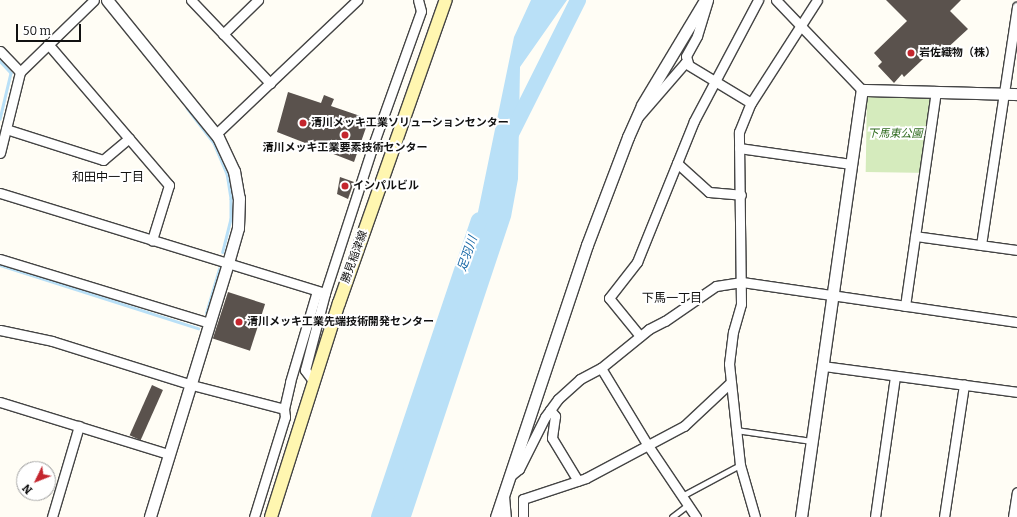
<!DOCTYPE html>
<meta charset="utf-8">
<style>
body{margin:0}
#map{position:relative;width:1017px;height:517px;overflow:hidden;background:#fffdf5;font-family:Bitter,"Noto Sans JP",serif}
div>[style]{position:absolute}
[style*='--x']{left:calc(var(--x)*1px);top:calc(var(--y)*1px);width:calc(var(--w)*1px);rotate:calc(var(--a)*1deg)}
.green>*{inset:0;background:#d5ebbd;transform-origin:0 0}
.water>*{inset:0;background:#b9e0f7}
.stream>*{height:2.5px;margin:-1.25px;padding:0 1.25px;transform-origin:1.25px;border-radius:1.25px;background:#b9e0f7}
.river>*{height:16px;margin:-8px;padding:0 8px;transform-origin:8px;border-radius:8px;background:#b9e0f7}
.building>*{inset:0;background:#5a524d;transform-origin:0 0}
.roads{filter:drop-shadow(1px 0 #444) drop-shadow(-1px 0 #444) drop-shadow(0 1px #444) drop-shadow(0 -1px #444)}
.service>*{height:4.5px;margin:-2.25px;padding:0 2.25px;transform-origin:2.25px;border-radius:2.25px;background:#fff}
.minor>*{height:9px;margin:-4.5px;padding:0 4.5px;transform-origin:4.5px;border-radius:4.5px;background:#fff}
.tertiary>*{height:11px;margin:-5.5px;padding:0 5.5px;transform-origin:5.5px;border-radius:5.5px;background:#fff}
.secondary>*{height:12px;margin:-6px;padding:0 6px;transform-origin:6px;border-radius:6px;background:#fff6b0}
.dots>*{width:11px;height:11px;translate:-50% -50%;box-sizing:border-box;border:2px solid #fff;border-radius:50%}
span{translate:-50% -50%;white-space:nowrap;text-align:center;line-height:1.15;-webkit-text-stroke:4px #fff;paint-order:stroke}
.poi-label{font-size:11px;color:#111;font-weight:700}
.left{translate:0 -50%;text-align:left}
.park-label{font-size:11px;color:#2f6b1f;font-style:italic}
.street-label{font-size:11px;color:#111}
.neighbourhood-label{font-size:12px;color:#111}
.water-label{font-size:12px;color:#1768a6;font-style:italic}
.north{position:absolute;left:16px;top:461px;width:40px;height:40px;box-sizing:border-box;background:#fff;border:1px solid #a0a0a0;border-radius:50%;rotate:227deg;font-size:11px;font-weight:700;line-height:16px;text-align:center;color:#111}
.north::after{content:'';display:block;margin:auto;width:14px;height:18px;background:#c4262e;clip-path:polygon(50% 0,100% 100%,50% 72%,0 100%)}
.scale{position:absolute;left:16px;top:24px;width:65px;height:18px;box-sizing:border-box;border:2px solid #111;border-top:0;padding-left:5px;font-size:12px;line-height:14px;white-space:nowrap;color:#111;-webkit-text-stroke:3px #fff;paint-order:stroke}
</style>
<div id="map">
<div class="green">
<div style="left:867px;top:96px;width:65px;height:76px;rotate:1deg"></div>
</div>
<div class="water">
<div style="clip-path:polygon(531px 0,567px 0,520px 67px,518px 179px,511px 217px,411px 517px,380px 517px,472px 241px,514px 37px)"></div>
</div>
<div class="stream">
<div style="--x:0;--y:61;--w:16;--a:47"></div>
<div style="--x:11;--y:73;--w:47;--a:103.4"></div>
<div style="--x:187;--y:108;--w:44;--a:52.4"></div>
<div style="--x:214;--y:143;--w:33;--a:67"></div>
<div style="--x:227;--y:173;--w:26;--a:81"></div>
<div style="--x:231;--y:199;--w:20;--a:90"></div>
<div style="--x:231;--y:219;--w:34;--a:104"></div>
<div style="--x:0;--y:265;--w:208;--a:17.7"></div>
<div style="--x:206;--y:313;--w:46;--a:-73.5"></div>
</div>
<div class="river">
<div style="--x:510;--y:136;--w:152;--a:-63.4"></div>
<div style="--x:379;--y:517;--w:313;--a:-71.4"></div>
</div>
<div class="building">
<div style="clip-path:polygon(886px 0,961px 0,950px 11px,968px 29px,944px 51px,938px 45px,904px 77px,902px 74px,894px 83px,878px 66px,882px 62px,874px 53px,907px 21px)"></div>
<div style="clip-path:polygon(288px 92px,321px 103px,324px 95px,334px 99px,331px 106px,369px 119px,354px 162px,277px 132px)"></div>
<div style="clip-path:polygon(340px 177px,354px 182px,348px 199px,337px 194px)"></div>
<div style="left:228px;top:292px;width:39px;height:49px;rotate:18deg"></div>
<div style="left:152px;top:385px;width:12px;height:55px;rotate:24deg"></div>
</div>
<div class="roads">
<div class="service">
<div style="--x:736;--y:430;--w:76;--a:8.3"></div>
<div style="--x:682;--y:496;--w:66;--a:-28.1"></div>
<div style="--x:672;--y:517;--w:20;--a:-37"></div>
</div>
<div class="minor">
<div style="--x:191;--y:0;--w:115;--a:46.4"></div>
<div style="--x:776;--y:0;--w:124;--a:46.3"></div>
<div style="--x:223;--y:34;--w:49;--a:-44.2"></div>
<div style="--x:48;--y:44;--w:186;--a:49.4"></div>
<div style="--x:169;--y:185;--w:58;--a:107.2"></div>
<div style="--x:0;--y:51;--w:29;--a:46"></div>
<div style="--x:688;--y:63;--w:7;--a:-106"></div>
<div style="--x:686;--y:56;--w:23;--a:-61"></div>
<div style="--x:697;--y:36;--w:38;--a:-73"></div>
<div style="--x:638;--y:117;--w:72;--a:-49"></div>
<div style="--x:685;--y:63;--w:77;--a:31.2"></div>
<div style="--x:6;--y:129;--w:102;--a:17.7"></div>
<div style="--x:103;--y:160;--w:34;--a:-40"></div>
<div style="--x:216;--y:134;--w:195;--a:-43.5"></div>
<div style="--x:739;--y:148;--w:113;--a:8.1"></div>
<div style="--x:0;--y:153;--w:83;--a:-76.1"></div>
<div style="--x:20;--y:72;--w:103;--a:-44.2"></div>
<div style="--x:677;--y:163;--w:43;--a:42.2"></div>
<div style="--x:709;--y:192;--w:32;--a:5"></div>
<div style="--x:0;--y:193;--w:340;--a:17.1"></div>
<div style="--x:915;--y:236;--w:103;--a:7.8"></div>
<div style="--x:981;--y:245;--w:241;--a:-81.4"></div>
<div style="--x:0;--y:259;--w:219;--a:17"></div>
<div style="--x:905;--y:306;--w:217;--a:-81.8"></div>
<div style="--x:0;--y:330;--w:53;--a:11.9"></div>
<div style="--x:52;--y:341;--w:147;--a:17.4"></div>
<div style="--x:192;--y:385;--w:95;--a:14.6"></div>
<div style="--x:640;--y:336;--w:49;--a:-129.2"></div>
<div style="--x:609;--y:298;--w:46;--a:-52.1"></div>
<div style="--x:637;--y:262;--w:152;--a:-68"></div>
<div style="--x:694;--y:121;--w:137;--a:-62.1"></div>
<div style="--x:823;--y:366;--w:196;--a:7.6"></div>
<div style="--x:601;--y:368;--w:89;--a:58.8"></div>
<div style="--x:647;--y:444;--w:88;--a:56.1"></div>
<div style="--x:314;--y:382;--w:15;--a:-127"></div>
<div style="--x:305;--y:370;--w:80;--a:-75.4"></div>
<div style="--x:325;--y:293;--w:152;--a:-72"></div>
<div style="--x:372;--y:148;--w:145;--a:-70.3"></div>
<div style="--x:421;--y:11;--w:11;--a:-105"></div>
<div style="--x:0;--y:402;--w:176;--a:17.2"></div>
<div style="--x:550;--y:410;--w:8;--a:50"></div>
<div style="--x:555;--y:416;--w:22;--a:98"></div>
<div style="--x:552;--y:438;--w:50;--a:58.8"></div>
<div style="--x:509;--y:477;--w:13;--a:-39"></div>
<div style="--x:519;--y:469;--w:58;--a:-63.4"></div>
<div style="--x:545;--y:417;--w:22;--a:-54"></div>
<div style="--x:558;--y:399;--w:30;--a:-42"></div>
<div style="--x:580;--y:379;--w:24;--a:-28"></div>
<div style="--x:601;--y:368;--w:62;--a:-39.1"></div>
<div style="--x:649;--y:329;--w:18;--a:-27"></div>
<div style="--x:665;--y:321;--w:62;--a:-34.5"></div>
<div style="--x:716;--y:286;--w:26;--a:-9"></div>
<div style="--x:742;--y:282;--w:278;--a:8.3"></div>
<div style="--x:504;--y:496;--w:21;--a:85"></div>
<div style="--x:52;--y:517;--w:95;--a:-73.5"></div>
<div style="--x:254;--y:517;--w:105;--a:-72.8"></div>
<div style="--x:285;--y:417;--w:8;--a:-97"></div>
<div style="--x:284;--y:409;--w:28;--a:-77"></div>
<div style="--x:290;--y:382;--w:95;--a:-73.5"></div>
<div style="--x:523;--y:517;--w:18;--a:-90"></div>
<div style="--x:523;--y:499;--w:66;--a:-18.4"></div>
<div style="--x:586;--y:478;--w:111;--a:-28"></div>
<div style="--x:684;--y:426;--w:64;--a:-43.1"></div>
<div style="--x:755;--y:517;--w:54;--a:-106.1"></div>
<div style="--x:740;--y:465;--w:102;--a:-96.2"></div>
<div style="--x:729;--y:364;--w:32;--a:-83"></div>
<div style="--x:733;--y:332;--w:29;--a:-74"></div>
<div style="--x:741;--y:304;--w:172;--a:-90.7"></div>
<div style="--x:739;--y:132;--w:31;--a:-68"></div>
<div style="--x:751;--y:103;--w:122;--a:-57.3"></div>
<div style="--x:875;--y:517;--w:142;--a:-81.9"></div>
<div style="--x:944;--y:517;--w:134;--a:-81.4"></div>
<div style="--x:1013;--y:517;--w:25;--a:-81"></div>
</div>
<div class="tertiary">
<div style="--x:107;--y:0;--w:176;--a:51"></div>
<div style="--x:218;--y:137;--w:38;--a:65"></div>
<div style="--x:234;--y:171;--w:27;--a:80"></div>
<div style="--x:239;--y:198;--w:30;--a:92"></div>
<div style="--x:238;--y:228;--w:36;--a:106"></div>
<div style="--x:228;--y:263;--w:266;--a:107.1"></div>
<div style="--x:496;--y:517;--w:287;--a:-71.5"></div>
<div style="--x:587;--y:245;--w:116;--a:-69.2"></div>
<div style="--x:628;--y:137;--w:35;--a:-66"></div>
<div style="--x:642;--y:105;--w:122;--a:-59"></div>
<div style="--x:801;--y:517;--w:431;--a:-81.9"></div>
<div style="--x:862;--y:90;--w:155;--a:1.5"></div>
</div>
<div class="secondary">
<div style="--x:271;--y:517;--w:225;--a:-72.4"></div>
<div style="--x:339;--y:303;--w:321;--a:-70.6"></div>
</div>
</div>
<div class="dots">
<div style="left:911px;top:53px;background:#c4262e"></div>
<div style="left:303px;top:123px;background:#c4262e"></div>
<div style="left:345px;top:135px;background:#c4262e"></div>
<div style="left:345px;top:186px;background:#c4262e"></div>
<div style="left:239px;top:322px;background:#c4262e"></div>
</div>
<div class="poi-label">
<span class="left" style="left:919px;top:53px">岩佐織物（株）</span>
<span class="left" style="left:311px;top:123px">清川メッキ工業ソリューションセンター</span>
<span style="left:345px;top:148px">清川メッキ工業要素技術センター</span>
<span class="left" style="left:353px;top:186px">インパルビル</span>
<span class="left" style="left:247px;top:322px">清川メッキ工業先端技術開発センター</span>
</div>
<div class="park-label">
<span style="left:895px;top:134px">下馬東公園</span>
</div>
<div class="street-label">
<span style="left:355px;top:257px;rotate:-70deg">勝見稲津線</span>
</div>
<div class="neighbourhood-label">
<span style="left:108px;top:178px">和田中一丁目</span>
<span style="left:672px;top:299px">下馬一丁目</span>
</div>
<div class="water-label">
<span style="left:468px;top:254px;rotate:-71deg">足羽川</span>
</div>
<div class="north">N</div>
<div class="scale">50 m</div>
</div>
